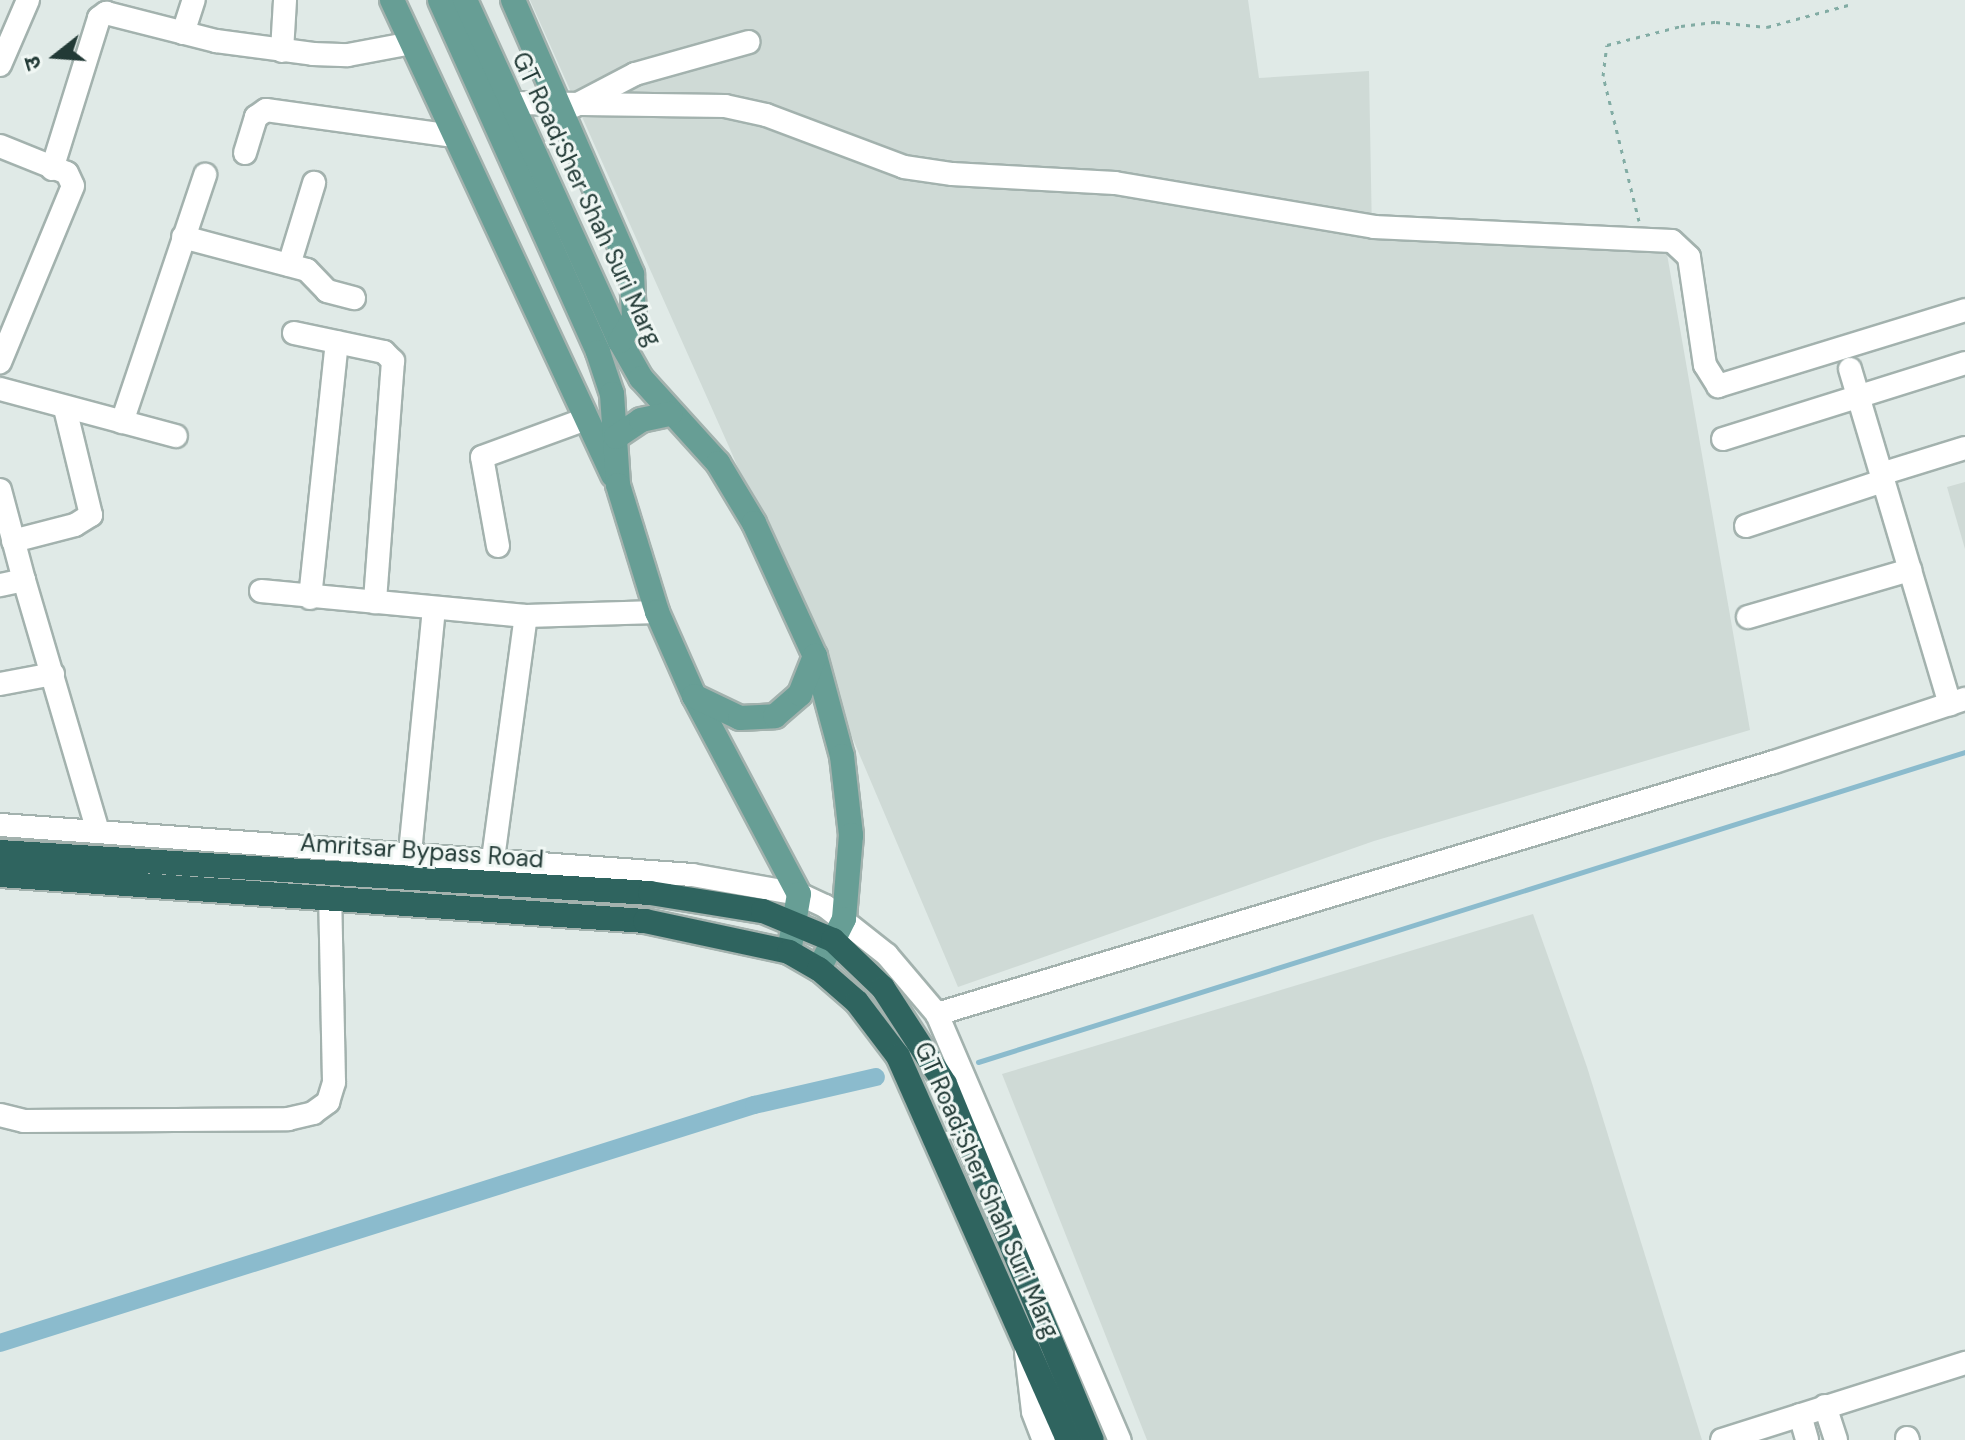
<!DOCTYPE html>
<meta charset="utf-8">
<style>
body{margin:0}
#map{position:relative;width:1965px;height:1440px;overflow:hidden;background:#e0eae7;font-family:"DM Sans","Noto Sans Devanagari",sans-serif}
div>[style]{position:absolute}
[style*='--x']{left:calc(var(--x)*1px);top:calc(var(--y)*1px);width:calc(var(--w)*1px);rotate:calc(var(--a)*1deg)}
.built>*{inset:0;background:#cfdad6}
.stream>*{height:5px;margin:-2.5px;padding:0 2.5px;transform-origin:2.5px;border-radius:2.5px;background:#8bbbcd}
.canal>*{height:18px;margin:-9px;padding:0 9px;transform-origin:9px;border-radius:9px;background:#8bbbcd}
.path>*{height:3px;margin-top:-1.5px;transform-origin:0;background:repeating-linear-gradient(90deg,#82aca4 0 4px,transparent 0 10px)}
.roads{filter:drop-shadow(2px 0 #a3b2ae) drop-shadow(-2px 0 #a3b2ae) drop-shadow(0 2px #a3b2ae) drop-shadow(0 -2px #a3b2ae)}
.minor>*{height:22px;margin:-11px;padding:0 11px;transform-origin:11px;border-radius:11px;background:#fff}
.major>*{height:24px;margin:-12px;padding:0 12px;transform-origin:12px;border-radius:12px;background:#679e95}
.highway>*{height:24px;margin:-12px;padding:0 12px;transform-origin:12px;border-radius:12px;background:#2f645f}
span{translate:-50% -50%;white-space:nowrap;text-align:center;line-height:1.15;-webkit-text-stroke:6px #f0f7f4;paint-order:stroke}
.street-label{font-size:24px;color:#223a36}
.north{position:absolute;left:16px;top:16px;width:80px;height:80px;-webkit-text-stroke:6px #f0f7f4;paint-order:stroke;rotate:253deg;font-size:22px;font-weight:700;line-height:32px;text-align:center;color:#223a36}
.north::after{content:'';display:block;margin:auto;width:28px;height:36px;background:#223a36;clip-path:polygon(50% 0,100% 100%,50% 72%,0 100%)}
</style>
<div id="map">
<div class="built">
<div style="clip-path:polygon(530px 0,1248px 0,1259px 78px,1369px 71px,1372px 234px,1667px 254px,1750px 730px,1374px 841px,958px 987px,730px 449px)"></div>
<div style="clip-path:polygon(1965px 482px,1965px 549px,1947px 487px)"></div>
<div style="clip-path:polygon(1533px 914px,1587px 1067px,1702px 1440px,1147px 1440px,1002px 1074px)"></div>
</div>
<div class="stream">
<div style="--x:978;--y:1062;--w:1035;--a:-17.44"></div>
</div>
<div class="canal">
<div style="--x:0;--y:1343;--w:791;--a:-17.52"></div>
<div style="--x:754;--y:1105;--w:125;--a:-12.9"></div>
</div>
<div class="path">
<div style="--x:1639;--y:221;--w:149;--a:-103.9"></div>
<div style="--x:1603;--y:76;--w:31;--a:-83"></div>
<div style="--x:1607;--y:45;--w:76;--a:-14.4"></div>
<div style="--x:1681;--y:26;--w:35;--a:-7"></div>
<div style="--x:1716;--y:22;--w:51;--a:5.6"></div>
<div style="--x:1767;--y:27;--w:84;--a:-15.2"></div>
</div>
<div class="roads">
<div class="minor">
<div style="--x:183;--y:33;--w:35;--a:-72"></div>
<div style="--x:282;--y:51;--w:51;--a:-86.6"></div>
<div style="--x:0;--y:65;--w:71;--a:-66.7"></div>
<div style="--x:511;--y:103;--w:214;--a:0.8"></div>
<div style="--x:725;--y:106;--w:42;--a:12.4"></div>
<div style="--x:766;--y:115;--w:147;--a:20.6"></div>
<div style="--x:904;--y:167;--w:49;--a:8.3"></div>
<div style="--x:952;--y:174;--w:163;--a:3.2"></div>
<div style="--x:1115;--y:183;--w:263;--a:9.6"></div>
<div style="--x:1374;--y:227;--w:298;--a:2.7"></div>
<div style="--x:1672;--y:241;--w:23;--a:43"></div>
<div style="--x:1689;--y:257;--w:109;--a:81.6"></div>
<div style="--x:1705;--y:365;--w:25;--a:58"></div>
<div style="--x:1718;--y:386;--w:258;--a:-17.1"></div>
<div style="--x:574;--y:106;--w:69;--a:-27.7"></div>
<div style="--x:635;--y:74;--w:118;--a:-15.7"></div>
<div style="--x:0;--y:146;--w:72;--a:21.9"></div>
<div style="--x:67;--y:173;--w:14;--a:65"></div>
<div style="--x:73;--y:186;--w:191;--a:112.5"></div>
<div style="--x:245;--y:153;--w:38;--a:-73"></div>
<div style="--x:256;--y:117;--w:12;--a:-35"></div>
<div style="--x:266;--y:110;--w:190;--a:7.9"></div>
<div style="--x:52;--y:169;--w:158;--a:-72.7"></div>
<div style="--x:99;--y:18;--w:9;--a:-36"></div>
<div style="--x:106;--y:13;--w:114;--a:14.3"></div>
<div style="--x:216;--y:41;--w:98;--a:7.6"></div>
<div style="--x:313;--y:54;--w:35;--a:2"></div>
<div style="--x:348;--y:55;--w:65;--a:-10.6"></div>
<div style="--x:183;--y:237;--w:128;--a:14.9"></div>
<div style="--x:307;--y:270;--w:29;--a:46"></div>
<div style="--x:327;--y:291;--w:28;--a:15"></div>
<div style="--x:289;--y:265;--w:86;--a:-73"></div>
<div style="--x:294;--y:333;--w:92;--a:11.9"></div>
<div style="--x:384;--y:352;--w:13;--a:45"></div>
<div style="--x:393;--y:361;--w:242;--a:94.3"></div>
<div style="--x:1850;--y:369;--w:350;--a:73.4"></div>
<div style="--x:0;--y:389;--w:182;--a:15"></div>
<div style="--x:122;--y:422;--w:261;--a:-71.4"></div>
<div style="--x:1723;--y:439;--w:254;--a:-17.4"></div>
<div style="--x:1881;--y:474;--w:88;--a:-17.2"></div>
<div style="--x:0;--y:490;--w:93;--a:75.1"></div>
<div style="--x:24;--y:580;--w:25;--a:168"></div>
<div style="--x:1746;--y:526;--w:144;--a:-18.2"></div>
<div style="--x:13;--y:541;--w:64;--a:-14.5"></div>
<div style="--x:75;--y:525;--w:19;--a:-32"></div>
<div style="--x:91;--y:515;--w:110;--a:-103.7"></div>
<div style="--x:498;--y:546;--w:90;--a:-100.2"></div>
<div style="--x:482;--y:457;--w:111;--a:-20.1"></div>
<div style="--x:24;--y:580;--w:262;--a:73.6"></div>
<div style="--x:261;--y:591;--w:266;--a:5.4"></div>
<div style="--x:526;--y:616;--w:131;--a:-1.7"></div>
<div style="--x:310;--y:598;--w:257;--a:-84"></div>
<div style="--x:1748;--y:617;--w:169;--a:-16.2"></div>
<div style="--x:0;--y:684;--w:54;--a:-10.7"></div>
<div style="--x:0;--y:825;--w:694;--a:4.13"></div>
<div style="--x:692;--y:875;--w:109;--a:10.1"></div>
<div style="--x:799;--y:894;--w:29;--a:25"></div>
<div style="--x:825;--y:906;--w:79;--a:38.3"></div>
<div style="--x:887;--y:955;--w:77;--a:49.7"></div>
<div style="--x:937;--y:1014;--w:464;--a:66.8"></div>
<div style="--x:410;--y:853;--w:246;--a:-84.4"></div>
<div style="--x:493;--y:859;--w:245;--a:-82.3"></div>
<div style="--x:937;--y:1014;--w:874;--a:-16.76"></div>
<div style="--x:1774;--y:762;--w:201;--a:-18.3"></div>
<div style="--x:0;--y:1115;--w:25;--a:14"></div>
<div style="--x:24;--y:1121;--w:264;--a:-0.4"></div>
<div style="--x:288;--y:1119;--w:26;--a:-13"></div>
<div style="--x:313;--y:1113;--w:19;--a:-36"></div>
<div style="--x:328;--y:1102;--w:21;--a:-73"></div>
<div style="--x:334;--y:1082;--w:184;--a:-91.2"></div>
<div style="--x:1026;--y:1352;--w:60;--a:83.3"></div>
<div style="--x:1033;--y:1412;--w:30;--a:69"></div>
<div style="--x:1825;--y:1406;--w:36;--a:72"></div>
<div style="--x:1800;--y:1415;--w:26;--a:74"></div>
<div style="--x:1907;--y:1438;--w:2;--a:63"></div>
<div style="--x:1722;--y:1440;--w:255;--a:-17.6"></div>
</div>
<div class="major">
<div style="--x:392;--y:0;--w:524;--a:65.05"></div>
<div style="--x:440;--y:0;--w:386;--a:65.8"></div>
<div style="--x:598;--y:352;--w:44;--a:71.6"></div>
<div style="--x:612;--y:394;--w:91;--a:86.2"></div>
<div style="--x:618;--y:485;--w:133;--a:72.9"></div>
<div style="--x:657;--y:612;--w:92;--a:66.2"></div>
<div style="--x:694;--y:696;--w:224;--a:62.1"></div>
<div style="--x:799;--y:894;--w:59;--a:99.8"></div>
<div style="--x:465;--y:0;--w:375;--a:65.6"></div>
<div style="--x:620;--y:341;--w:43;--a:60.4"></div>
<div style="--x:641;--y:378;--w:115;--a:47.8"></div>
<div style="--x:718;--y:463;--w:70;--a:59"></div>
<div style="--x:754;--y:523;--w:146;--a:65.4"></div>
<div style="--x:815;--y:656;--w:104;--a:74.9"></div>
<div style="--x:842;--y:756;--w:80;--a:83.5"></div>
<div style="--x:851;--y:835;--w:84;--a:94.8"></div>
<div style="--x:844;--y:919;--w:56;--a:116.6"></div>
<div style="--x:513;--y:0;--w:299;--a:66.5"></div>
<div style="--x:632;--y:274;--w:44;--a:87.4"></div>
<div style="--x:634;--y:318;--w:27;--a:121"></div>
<div style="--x:616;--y:437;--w:30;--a:-34"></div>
<div style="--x:641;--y:420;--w:30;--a:-12"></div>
<div style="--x:694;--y:696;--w:51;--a:25.6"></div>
<div style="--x:740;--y:718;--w:35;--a:-3"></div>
<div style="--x:775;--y:716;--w:33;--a:-41"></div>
<div style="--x:800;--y:694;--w:41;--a:-68.5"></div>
</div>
<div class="highway">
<div style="--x:0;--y:852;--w:651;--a:3.61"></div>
<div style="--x:650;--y:893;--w:114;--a:9.1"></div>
<div style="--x:763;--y:911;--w:76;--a:22.5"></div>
<div style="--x:833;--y:940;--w:69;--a:43.8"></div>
<div style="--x:883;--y:988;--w:114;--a:57.1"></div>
<div style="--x:945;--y:1084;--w:385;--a:67.6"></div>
<div style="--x:0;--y:875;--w:647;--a:4.08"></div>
<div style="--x:645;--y:921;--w:147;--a:12.1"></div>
<div style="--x:789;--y:952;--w:34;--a:30"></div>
<div style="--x:819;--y:969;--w:50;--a:41"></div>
<div style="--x:857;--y:1002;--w:68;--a:52.8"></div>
<div style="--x:898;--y:1056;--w:420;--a:66.1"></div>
</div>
</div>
<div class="street-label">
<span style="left:587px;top:199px;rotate:65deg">GT Road;Sher Shah Suri Marg</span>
<span style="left:422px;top:851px;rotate:4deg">Amritsar Bypass Road</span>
<span style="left:987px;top:1190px;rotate:66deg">GT Road;Sher Shah Suri Marg</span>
</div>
<div class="north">उ</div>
</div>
